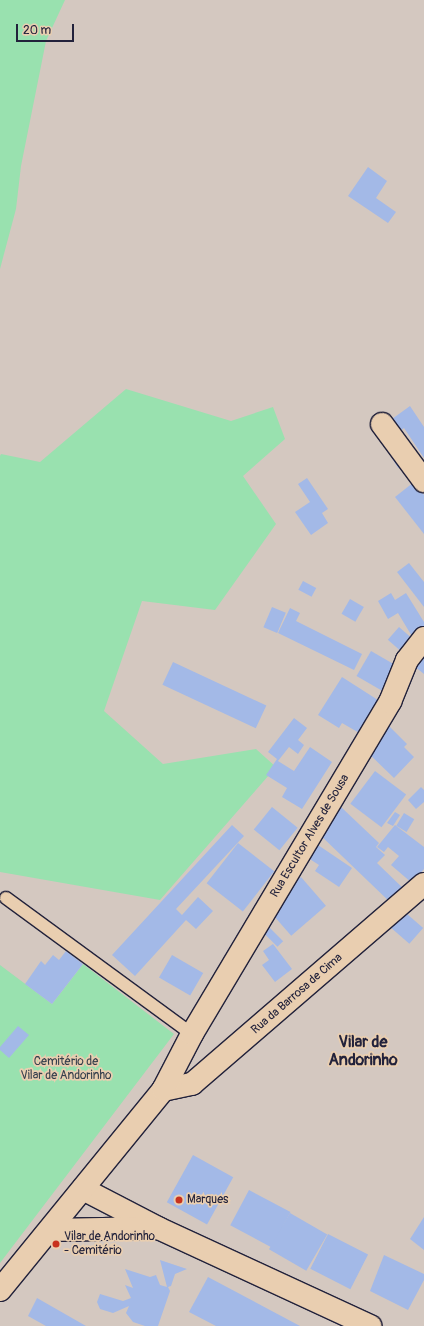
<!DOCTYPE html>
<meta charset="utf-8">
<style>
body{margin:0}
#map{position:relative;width:424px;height:1326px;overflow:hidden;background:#d4c8c0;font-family:Pangolin,sans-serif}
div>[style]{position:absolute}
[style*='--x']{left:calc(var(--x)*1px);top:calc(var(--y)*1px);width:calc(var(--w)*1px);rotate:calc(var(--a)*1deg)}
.green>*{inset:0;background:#99e1af}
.building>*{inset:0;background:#a3b9e7;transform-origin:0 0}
.roads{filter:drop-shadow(1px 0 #22223b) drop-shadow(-1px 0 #22223b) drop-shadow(0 1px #22223b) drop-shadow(0 -1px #22223b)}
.service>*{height:12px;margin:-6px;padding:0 6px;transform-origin:6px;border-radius:6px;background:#e9ceb0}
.minor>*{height:22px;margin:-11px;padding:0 11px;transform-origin:11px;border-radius:11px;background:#e9ceb0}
.dots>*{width:11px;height:11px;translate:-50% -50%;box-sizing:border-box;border:2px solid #e9ceb0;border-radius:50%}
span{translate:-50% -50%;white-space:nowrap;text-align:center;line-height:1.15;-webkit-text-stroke:3.5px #e9ceb0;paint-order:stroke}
.street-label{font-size:12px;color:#22223b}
.park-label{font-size:12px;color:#343f4c}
.poi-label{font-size:12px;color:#22223b}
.left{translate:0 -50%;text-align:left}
.district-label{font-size:16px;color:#22223b;font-weight:700}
.scale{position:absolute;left:16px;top:24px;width:58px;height:18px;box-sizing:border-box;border:2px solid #22223b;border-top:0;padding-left:5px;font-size:12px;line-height:14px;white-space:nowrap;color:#22223b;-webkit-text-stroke:3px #e9ceb0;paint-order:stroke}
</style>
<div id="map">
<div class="green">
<div style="clip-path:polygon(0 0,65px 0,46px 41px,21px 166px,16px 209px,0 269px)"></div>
<div style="clip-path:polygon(126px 389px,231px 421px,273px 407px,285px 439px,243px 476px,276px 524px,215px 610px,142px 601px,104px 711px,163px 764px,256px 749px,276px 767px,160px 900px,0 872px,0 456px,1px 454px,40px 462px)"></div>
<div style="clip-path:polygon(83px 964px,174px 1034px,0 1263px,0 965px,52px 1004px)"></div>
</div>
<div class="building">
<div style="clip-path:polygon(368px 167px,387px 181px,376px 198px,396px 212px,388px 223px,348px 196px)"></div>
<div style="clip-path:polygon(410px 406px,424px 427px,424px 458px,404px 428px,400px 431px,392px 419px)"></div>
<div style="left:393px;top:441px;width:26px;height:10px;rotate:58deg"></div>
<div style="clip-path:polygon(307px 478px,328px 509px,322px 513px,328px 523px,311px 535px,295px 512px,310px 502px,298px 484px)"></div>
<div style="clip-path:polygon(414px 482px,424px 495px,424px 534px,395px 497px)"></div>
<div style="clip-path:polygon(409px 563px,424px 582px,424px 607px,397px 572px)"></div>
<div style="left:303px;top:581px;width:15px;height:10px;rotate:28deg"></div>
<div style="clip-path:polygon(391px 593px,395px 600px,406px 593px,424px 622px,424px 631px,413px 638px,398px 613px,388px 619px,378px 601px)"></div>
<div style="left:350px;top:599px;width:16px;height:17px;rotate:30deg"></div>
<div style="left:272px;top:607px;width:15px;height:22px;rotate:23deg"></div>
<div style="clip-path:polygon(290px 608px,300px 613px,296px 621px,362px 654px,354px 670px,278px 633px)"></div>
<div style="left:399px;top:627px;width:23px;height:17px;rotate:41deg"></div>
<div style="clip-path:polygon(424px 644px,424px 674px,409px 662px)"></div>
<div style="left:371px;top:651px;width:34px;height:29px;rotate:30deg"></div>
<div style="left:173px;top:662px;width:103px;height:25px;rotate:25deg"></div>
<div style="clip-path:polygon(342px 677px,381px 702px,361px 734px,342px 723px,339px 728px,318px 715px)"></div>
<div style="clip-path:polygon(294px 718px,307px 728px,298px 740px,304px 745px,298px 754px,289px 747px,278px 761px,294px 771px,310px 747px,332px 762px,302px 809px,282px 797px,287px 788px,266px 775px,277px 759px,268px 752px)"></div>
<div style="clip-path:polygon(388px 725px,407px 744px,404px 747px,414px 757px,394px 778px,364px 749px)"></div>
<div style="left:375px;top:771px;width:39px;height:41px;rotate:37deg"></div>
<div style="clip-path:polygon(421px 787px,424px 790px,424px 802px,416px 809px,408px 800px)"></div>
<div style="left:272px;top:807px;width:33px;height:29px;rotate:39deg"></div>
<div style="clip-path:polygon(341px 807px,379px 843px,376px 847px,385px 855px,377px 863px,407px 892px,394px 906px,317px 832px)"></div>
<div style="clip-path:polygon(395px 812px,400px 815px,393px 826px,387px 823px)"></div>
<div style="left:404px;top:813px;width:12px;height:15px;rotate:31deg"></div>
<div style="clip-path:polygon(232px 825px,244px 836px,176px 909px,182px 915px,198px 897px,213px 911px,196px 929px,186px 920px,135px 976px,112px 955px)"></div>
<div style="clip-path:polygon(395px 825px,424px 847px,424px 869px,412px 883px,391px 865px,399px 856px,388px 847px,384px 852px,377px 847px)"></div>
<div style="left:238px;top:843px;width:46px;height:51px;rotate:38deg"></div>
<div style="clip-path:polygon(315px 843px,352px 868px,339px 887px,315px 871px,319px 865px,305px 856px)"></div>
<div style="left:301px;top:877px;width:38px;height:46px;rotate:49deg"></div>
<div style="left:399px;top:907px;width:32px;height:21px;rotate:41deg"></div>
<div style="left:269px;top:927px;width:20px;height:8px;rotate:45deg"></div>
<div style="clip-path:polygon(273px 944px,292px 969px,275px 982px,262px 965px,269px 960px,263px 951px)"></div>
<div style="clip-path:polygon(66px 951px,83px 964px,52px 1004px,25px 984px,41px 961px,45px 965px,53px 955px,59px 960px)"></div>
<div style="left:172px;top:955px;width:36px;height:26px;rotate:30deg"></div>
<div style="clip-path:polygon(18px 1026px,29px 1035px,9px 1058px,0 1050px,0 1047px)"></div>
<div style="left:193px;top:1155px;width:46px;height:54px;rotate:29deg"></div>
<div style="left:249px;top:1190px;width:47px;height:40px;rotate:28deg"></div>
<div style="left:290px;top:1213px;width:43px;height:42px;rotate:30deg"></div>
<div style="clip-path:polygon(424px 1217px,424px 1250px,410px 1239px)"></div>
<div style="left:328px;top:1234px;width:45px;height:39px;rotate:27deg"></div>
<div style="clip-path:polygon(384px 1255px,424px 1274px,424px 1280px,408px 1310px,370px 1291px)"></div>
<div style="clip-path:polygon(160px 1260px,187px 1269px,175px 1274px,171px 1286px,168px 1287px,170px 1291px,158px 1326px,145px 1326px,133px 1322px,126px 1313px,129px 1306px,113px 1313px,100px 1309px,97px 1302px,100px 1294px,123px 1301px,131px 1298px,125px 1285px,133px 1288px,125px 1269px,150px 1277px,156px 1275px,160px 1285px,167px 1287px)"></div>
<div style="clip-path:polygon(208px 1277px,300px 1326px,216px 1326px,189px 1312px)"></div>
<div style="clip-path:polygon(37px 1298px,86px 1326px,46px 1326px,28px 1316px)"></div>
</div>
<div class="roads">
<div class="service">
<div style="--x:6;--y:898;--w:230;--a:36.2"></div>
</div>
<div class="minor">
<div style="--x:382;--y:424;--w:71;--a:53.6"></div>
<div style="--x:163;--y:1090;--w:30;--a:-12"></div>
<div style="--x:192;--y:1084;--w:306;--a:-40.8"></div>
<div style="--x:83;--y:1189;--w:85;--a:27.5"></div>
<div style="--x:158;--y:1228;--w:234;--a:24.8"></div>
<div style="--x:50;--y:1230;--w:105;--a:-1.1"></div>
<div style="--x:0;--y:1290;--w:258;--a:-50.8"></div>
<div style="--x:163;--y:1090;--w:63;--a:-62.6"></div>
<div style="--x:192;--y:1034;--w:387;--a:-59.2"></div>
<div style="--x:390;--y:702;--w:45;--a:-68"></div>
<div style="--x:407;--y:660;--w:28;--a:-52"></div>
</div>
</div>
<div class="dots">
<div style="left:179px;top:1200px;background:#c8321e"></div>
<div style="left:56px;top:1244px;background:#c8321e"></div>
</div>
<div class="street-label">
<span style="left:310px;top:836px;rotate:-59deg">Rua Escultor Alves de Sousa</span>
<span style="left:297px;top:994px;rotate:-41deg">Rua da Barrosa de Cima</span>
</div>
<div class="park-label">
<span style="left:66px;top:1069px">Cemitério de<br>Vilar de Andorinho</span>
</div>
<div class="poi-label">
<span class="left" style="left:187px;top:1200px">Marques</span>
<span class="left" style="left:64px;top:1244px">Vilar de Andorinho<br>- Cemitério</span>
</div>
<div class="district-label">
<span style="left:363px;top:1051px">Vilar de<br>Andorinho</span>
</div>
<div class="scale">20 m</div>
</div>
